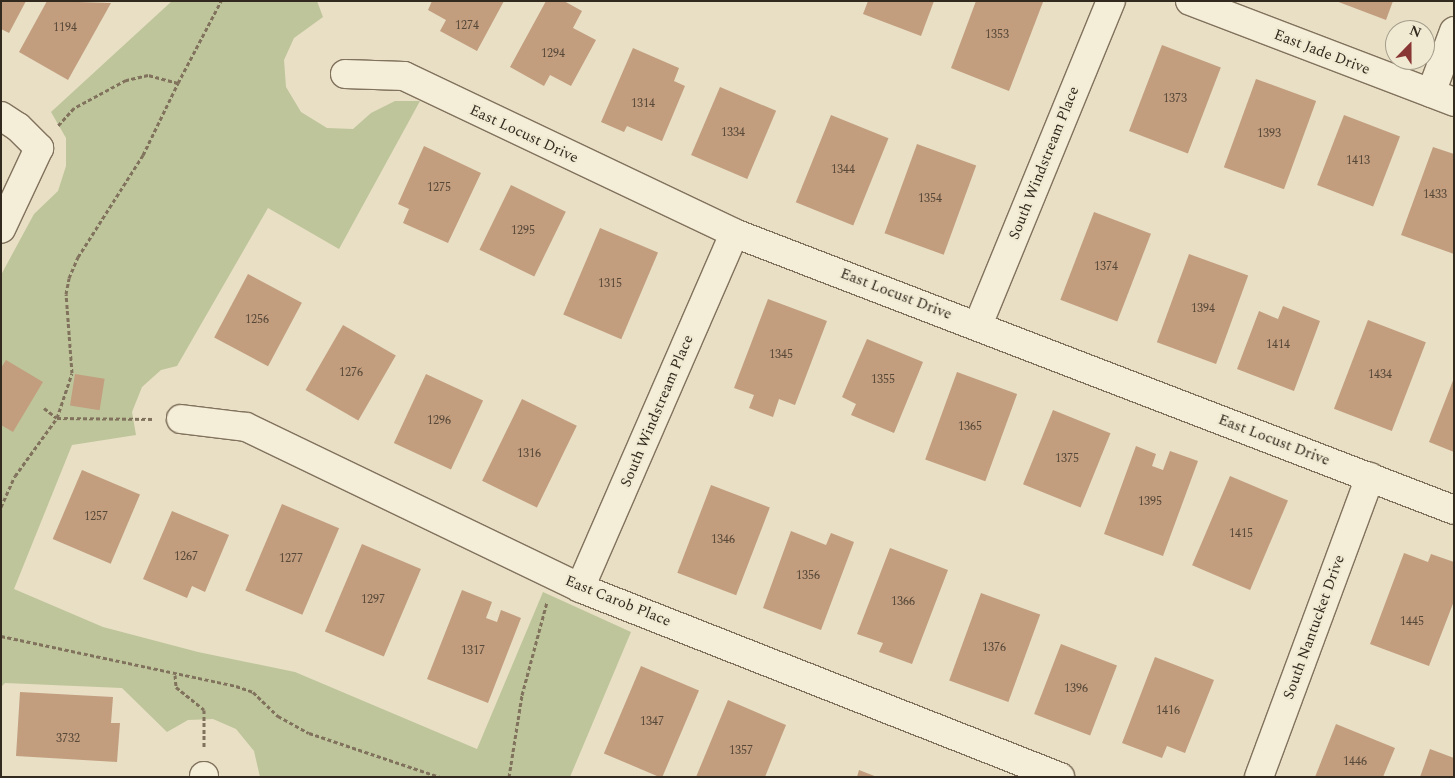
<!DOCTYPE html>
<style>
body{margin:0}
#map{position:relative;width:1455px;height:778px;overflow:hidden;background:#e8dfc5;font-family:Spectral,serif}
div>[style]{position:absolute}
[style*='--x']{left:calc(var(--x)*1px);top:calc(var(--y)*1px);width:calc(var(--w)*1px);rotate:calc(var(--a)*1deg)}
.green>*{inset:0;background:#bec59a}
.building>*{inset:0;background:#c29e7f;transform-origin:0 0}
.path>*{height:3px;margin-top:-1.5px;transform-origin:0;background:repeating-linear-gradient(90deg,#81725d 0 4px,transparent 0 6.5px)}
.roads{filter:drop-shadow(1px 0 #81725d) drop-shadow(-1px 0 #81725d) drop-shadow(0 1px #81725d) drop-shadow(0 -1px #81725d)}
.street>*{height:28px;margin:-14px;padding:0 14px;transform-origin:14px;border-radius:14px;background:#f4edd7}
span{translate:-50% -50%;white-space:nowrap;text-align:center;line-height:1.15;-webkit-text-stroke:4px #f1ead3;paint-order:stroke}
.number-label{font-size:12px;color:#574737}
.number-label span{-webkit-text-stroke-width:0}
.street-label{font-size:15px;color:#332a1f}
.frame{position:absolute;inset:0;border:2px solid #332a1f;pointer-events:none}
.north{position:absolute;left:1385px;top:20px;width:50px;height:50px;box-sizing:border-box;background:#f1ead3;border:1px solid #a59d8b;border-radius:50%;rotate:22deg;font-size:14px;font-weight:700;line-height:20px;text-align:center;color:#332a1f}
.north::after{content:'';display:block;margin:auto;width:18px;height:22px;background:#893734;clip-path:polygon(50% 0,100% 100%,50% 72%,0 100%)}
</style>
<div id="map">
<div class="green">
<div style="clip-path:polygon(172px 1px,317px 1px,323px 17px,294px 38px,284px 60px,286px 87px,301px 112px,327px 128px,353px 129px,371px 113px,395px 101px,420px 101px,339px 249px,268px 208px,177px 366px,161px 370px,142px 387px,132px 412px,136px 435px,72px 445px,14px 589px,103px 627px,198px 652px,295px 672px,477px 749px,543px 592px,631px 632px,570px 777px,260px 777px,254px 751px,236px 729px,213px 719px,188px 720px,167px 732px,122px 688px,5px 683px,1px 687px,1px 275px,34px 214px,58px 191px,66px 166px,66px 138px,51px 112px)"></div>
</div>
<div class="building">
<div style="clip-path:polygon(1px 1px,26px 1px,9px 33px,1px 29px)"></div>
<div style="clip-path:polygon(47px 1px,111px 3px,68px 80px,19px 52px)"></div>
<div style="clip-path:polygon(432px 1px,504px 1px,477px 51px,440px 31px,446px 20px,428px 10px)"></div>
<div style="clip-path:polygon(546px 1px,564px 1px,582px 11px,573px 28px,596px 40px,571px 86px,550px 75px,544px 86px,510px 67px)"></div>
<div style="clip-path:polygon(868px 1px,934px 1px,921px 36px,863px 14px)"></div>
<div style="clip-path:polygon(976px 1px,1043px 2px,1009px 91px,951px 68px)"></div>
<div style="clip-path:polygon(1336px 1px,1393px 1px,1386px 20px)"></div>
<div style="left:1162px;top:45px;width:63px;height:92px;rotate:21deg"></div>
<div style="clip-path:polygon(633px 48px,679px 68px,674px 81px,685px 86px,662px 141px,627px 126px,624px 132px,601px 122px)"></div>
<div style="left:1256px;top:79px;width:64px;height:94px;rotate:20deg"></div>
<div style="left:720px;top:87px;width:61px;height:74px;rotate:23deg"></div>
<div style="left:831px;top:115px;width:62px;height:94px;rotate:22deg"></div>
<div style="left:1344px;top:115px;width:60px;height:75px;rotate:21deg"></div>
<div style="left:917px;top:144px;width:63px;height:95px;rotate:20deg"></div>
<div style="clip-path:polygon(424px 146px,481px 173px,448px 243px,403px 223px,409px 209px,398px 204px)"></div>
<div style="clip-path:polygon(1433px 147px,1454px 154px,1454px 254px,1401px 235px)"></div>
<div style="left:511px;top:185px;width:61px;height:72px;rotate:26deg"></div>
<div style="left:1094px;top:212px;width:61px;height:94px;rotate:21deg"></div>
<div style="left:600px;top:228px;width:63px;height:94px;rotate:23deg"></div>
<div style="left:1189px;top:254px;width:63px;height:94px;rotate:20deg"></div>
<div style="left:248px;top:274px;width:61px;height:72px;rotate:28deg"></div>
<div style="clip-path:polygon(768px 299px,827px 321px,795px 405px,779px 399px,773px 417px,749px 408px,754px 395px,734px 388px)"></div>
<div style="clip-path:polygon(1283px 306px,1320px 321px,1294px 391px,1237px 369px,1259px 311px,1278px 319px)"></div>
<div style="left:1368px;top:320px;width:62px;height:95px;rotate:21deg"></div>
<div style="left:343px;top:325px;width:61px;height:75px;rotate:30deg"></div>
<div style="clip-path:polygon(867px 339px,923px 362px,894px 433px,851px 415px,856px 404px,842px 397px)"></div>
<div style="clip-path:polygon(6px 360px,43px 382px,13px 432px,1px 425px,1px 368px)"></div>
<div style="left:957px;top:372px;width:64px;height:93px;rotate:20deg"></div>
<div style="left:75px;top:374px;width:30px;height:32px;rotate:9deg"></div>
<div style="left:426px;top:374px;width:63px;height:76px;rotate:25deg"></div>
<div style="clip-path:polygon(1454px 378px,1454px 452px,1429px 442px)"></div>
<div style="left:522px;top:399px;width:61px;height:91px;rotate:26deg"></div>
<div style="left:1053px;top:410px;width:62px;height:80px;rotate:22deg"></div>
<div style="clip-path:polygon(1136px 446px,1156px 454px,1152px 466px,1163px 470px,1170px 451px,1198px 461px,1163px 556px,1104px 534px)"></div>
<div style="left:82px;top:470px;width:63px;height:75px;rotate:23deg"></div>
<div style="left:1230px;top:476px;width:63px;height:97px;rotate:23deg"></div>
<div style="left:711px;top:485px;width:63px;height:94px;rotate:21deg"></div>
<div style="left:282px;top:504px;width:62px;height:94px;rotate:23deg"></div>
<div style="clip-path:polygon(172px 511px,229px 535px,205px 592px,192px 586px,187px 598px,143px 579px)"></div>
<div style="clip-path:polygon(791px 531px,826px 545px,831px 533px,854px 542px,821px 630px,763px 608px)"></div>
<div style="left:362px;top:544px;width:64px;height:95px;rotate:23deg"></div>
<div style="clip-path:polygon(890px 548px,948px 570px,912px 664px,879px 652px,883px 643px,857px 634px)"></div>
<div style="clip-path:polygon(1404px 553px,1428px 562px,1431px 554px,1454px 562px,1454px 601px,1429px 666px,1370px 644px)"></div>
<div style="clip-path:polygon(462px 590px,492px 602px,486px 618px,497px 622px,501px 610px,521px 618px,488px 703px,427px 679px)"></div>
<div style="left:981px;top:593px;width:63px;height:93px;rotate:20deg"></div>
<div style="left:1061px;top:644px;width:60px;height:75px;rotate:21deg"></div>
<div style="clip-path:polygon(1155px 657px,1214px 680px,1185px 753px,1167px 746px,1162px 758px,1122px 743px)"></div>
<div style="left:641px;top:666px;width:63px;height:95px;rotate:23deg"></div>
<div style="clip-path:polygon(20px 692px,113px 697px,111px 723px,120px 723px,117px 762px,16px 756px)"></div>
<div style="clip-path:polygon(728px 700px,786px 725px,765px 777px,696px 777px)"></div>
<div style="clip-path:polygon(1336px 724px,1395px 748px,1383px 777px,1315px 777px)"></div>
<div style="clip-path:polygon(1430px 749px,1454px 758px,1454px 777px,1420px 777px)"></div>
<div style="clip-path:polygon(859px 770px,877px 777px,857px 777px)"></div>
</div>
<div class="path">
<div style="--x:178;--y:83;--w:93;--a:-62.3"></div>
<div style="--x:44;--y:408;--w:16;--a:38"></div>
<div style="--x:57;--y:418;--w:47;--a:-71.6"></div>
<div style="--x:72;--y:373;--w:79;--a:-94.3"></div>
<div style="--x:66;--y:294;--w:16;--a:-79"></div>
<div style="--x:69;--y:278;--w:23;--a:-67"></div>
<div style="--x:78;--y:257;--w:121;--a:-57.5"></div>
<div style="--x:143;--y:155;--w:80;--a:-64.1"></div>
<div style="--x:178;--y:83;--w:31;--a:-165"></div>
<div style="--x:148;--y:75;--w:23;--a:167"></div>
<div style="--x:126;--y:80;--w:59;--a:151.7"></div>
<div style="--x:74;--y:108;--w:25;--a:132"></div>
<div style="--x:1;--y:507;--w:34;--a:-66"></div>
<div style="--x:15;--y:476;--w:72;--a:-54.1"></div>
<div style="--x:57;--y:418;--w:97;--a:0.6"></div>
<div style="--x:1;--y:636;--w:240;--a:12"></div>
<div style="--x:236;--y:686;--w:18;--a:19"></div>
<div style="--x:253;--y:692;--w:35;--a:44"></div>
<div style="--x:278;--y:716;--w:35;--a:29"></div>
<div style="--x:309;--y:733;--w:138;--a:18.6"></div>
<div style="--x:175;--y:675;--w:12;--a:85"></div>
<div style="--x:176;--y:687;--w:36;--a:39"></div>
<div style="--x:204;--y:710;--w:38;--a:90"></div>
<div style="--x:509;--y:777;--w:83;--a:-81"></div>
<div style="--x:522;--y:695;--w:96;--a:-75"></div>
</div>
<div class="roads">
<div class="street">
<div style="--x:1190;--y:1;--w:283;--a:20.9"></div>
<div style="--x:345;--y:74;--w:59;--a:1.9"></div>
<div style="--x:404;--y:76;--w:365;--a:25.4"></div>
<div style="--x:734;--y:233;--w:771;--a:21.04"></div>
<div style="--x:1431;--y:93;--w:66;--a:-69.6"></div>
<div style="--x:1;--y:116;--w:20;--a:33"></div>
<div style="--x:18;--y:127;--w:30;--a:45"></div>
<div style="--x:39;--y:148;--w:89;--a:115.1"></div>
<div style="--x:978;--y:325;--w:350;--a:-67.7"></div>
<div style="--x:181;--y:419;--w:65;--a:7"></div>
<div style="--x:246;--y:427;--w:371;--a:25.7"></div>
<div style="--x:580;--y:588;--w:516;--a:21.49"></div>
<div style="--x:580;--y:588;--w:387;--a:-66.5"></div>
<div style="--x:204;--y:777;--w:1;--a:-90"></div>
<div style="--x:1259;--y:777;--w:320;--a:-69.7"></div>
</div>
</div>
<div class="number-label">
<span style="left:467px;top:26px">1274</span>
<span style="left:65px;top:28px">1194</span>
<span style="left:997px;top:35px">1353</span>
<span style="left:553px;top:54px">1294</span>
<span style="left:1175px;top:99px">1373</span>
<span style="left:643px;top:104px">1314</span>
<span style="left:733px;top:133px">1334</span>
<span style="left:1269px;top:134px">1393</span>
<span style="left:1358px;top:161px">1413</span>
<span style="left:843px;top:170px">1344</span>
<span style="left:439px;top:188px">1275</span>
<span style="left:1435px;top:195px">1433</span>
<span style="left:930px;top:199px">1354</span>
<span style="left:523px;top:231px">1295</span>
<span style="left:1106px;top:267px">1374</span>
<span style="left:610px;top:284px">1315</span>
<span style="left:1203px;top:309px">1394</span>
<span style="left:257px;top:320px">1256</span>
<span style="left:1278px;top:345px">1414</span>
<span style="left:781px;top:355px">1345</span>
<span style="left:351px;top:373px">1276</span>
<span style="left:1380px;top:375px">1434</span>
<span style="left:883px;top:380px">1355</span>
<span style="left:439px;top:421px">1296</span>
<span style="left:970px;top:427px">1365</span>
<span style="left:529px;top:454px">1316</span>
<span style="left:1067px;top:459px">1375</span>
<span style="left:1150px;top:502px">1395</span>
<span style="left:96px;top:517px">1257</span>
<span style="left:1241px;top:534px">1415</span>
<span style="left:723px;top:540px">1346</span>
<span style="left:186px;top:557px">1267</span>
<span style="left:291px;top:559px">1277</span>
<span style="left:808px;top:576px">1356</span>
<span style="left:373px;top:600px">1297</span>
<span style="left:903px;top:602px">1366</span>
<span style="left:1412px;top:622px">1445</span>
<span style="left:994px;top:648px">1376</span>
<span style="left:473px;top:651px">1317</span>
<span style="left:1076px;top:689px">1396</span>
<span style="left:1168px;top:711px">1416</span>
<span style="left:652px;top:722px">1347</span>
<span style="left:68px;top:739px">3732</span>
<span style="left:741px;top:751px">1357</span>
<span style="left:1355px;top:762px">1446</span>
</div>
<div class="street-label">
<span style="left:1322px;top:52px;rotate:21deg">East Jade Drive</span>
<span style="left:524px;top:134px;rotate:25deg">East Locust Drive</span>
<span style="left:1044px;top:163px;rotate:-68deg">South Windstream Place</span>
<span style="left:896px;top:294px;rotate:21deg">East Locust Drive</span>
<span style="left:657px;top:411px;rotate:-67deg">South Windstream Place</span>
<span style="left:1274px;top:440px;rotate:21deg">East Locust Drive</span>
<span style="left:618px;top:601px;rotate:22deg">East Carob Place</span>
<span style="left:1314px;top:627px;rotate:-70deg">South Nantucket Drive</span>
</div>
<div class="frame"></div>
<div class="north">N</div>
</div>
